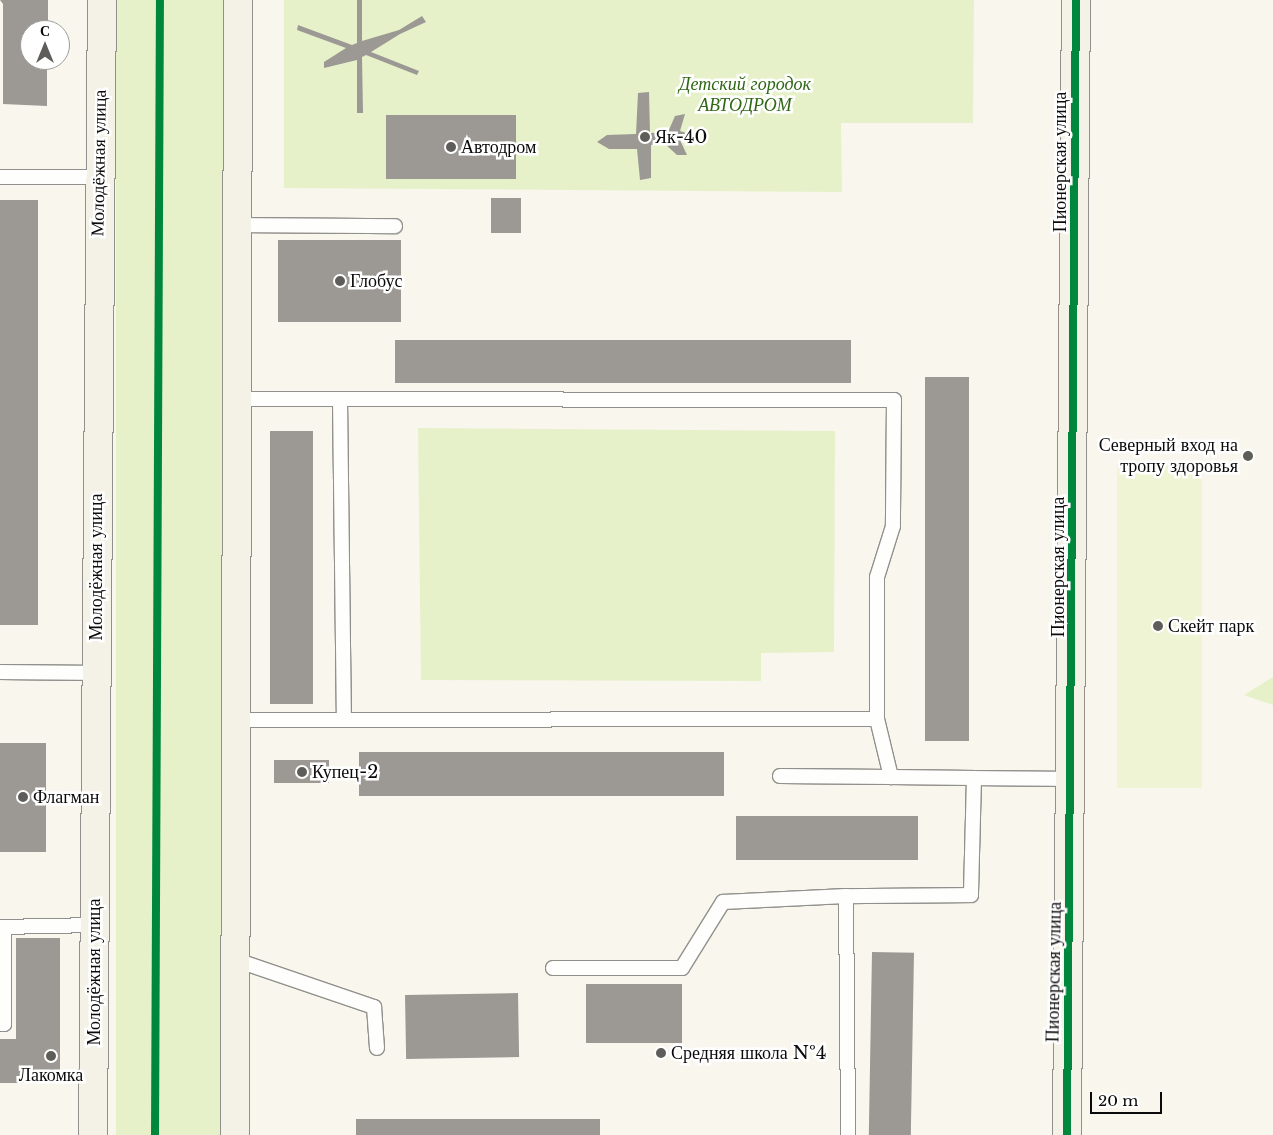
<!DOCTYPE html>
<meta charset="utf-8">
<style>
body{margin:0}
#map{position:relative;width:1273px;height:1135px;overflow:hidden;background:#f9f6ed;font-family:"Libre Baskerville",serif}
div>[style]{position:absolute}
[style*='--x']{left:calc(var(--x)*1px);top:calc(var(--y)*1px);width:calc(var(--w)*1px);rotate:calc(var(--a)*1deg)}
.green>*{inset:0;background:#e6f1ca;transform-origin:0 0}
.pitch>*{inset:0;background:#eff4d4;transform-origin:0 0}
.building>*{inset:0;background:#9c9893;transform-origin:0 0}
.roads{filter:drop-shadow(1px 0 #92908c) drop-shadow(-1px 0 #92908c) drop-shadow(0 1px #92908c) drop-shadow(0 -1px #92908c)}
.lane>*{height:14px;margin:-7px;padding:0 7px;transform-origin:7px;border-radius:7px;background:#fefefc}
.secondary>*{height:28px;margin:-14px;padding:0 14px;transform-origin:14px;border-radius:14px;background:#f4f1e7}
.cycleway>*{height:8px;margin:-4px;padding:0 4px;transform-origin:4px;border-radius:4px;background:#00873e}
.dots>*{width:14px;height:14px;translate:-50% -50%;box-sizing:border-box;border:2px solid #fff;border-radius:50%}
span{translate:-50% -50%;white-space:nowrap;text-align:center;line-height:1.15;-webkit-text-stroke:5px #fff;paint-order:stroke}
.park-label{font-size:18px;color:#306715;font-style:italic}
.poi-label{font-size:18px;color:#0a0a0a}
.left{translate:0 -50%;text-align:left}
.right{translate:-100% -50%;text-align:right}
.street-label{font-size:18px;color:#0a0a0a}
.north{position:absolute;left:20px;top:20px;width:50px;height:50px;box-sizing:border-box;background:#fff;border:1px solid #9d9d9d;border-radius:50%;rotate:0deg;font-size:14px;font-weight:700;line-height:20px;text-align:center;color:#0a0a0a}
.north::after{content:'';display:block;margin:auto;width:18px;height:22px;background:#5e5d59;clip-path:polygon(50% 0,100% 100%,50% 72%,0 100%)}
.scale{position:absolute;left:1090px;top:1092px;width:72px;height:22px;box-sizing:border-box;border:2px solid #0a0a0a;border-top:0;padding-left:6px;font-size:15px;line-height:18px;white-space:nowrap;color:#0a0a0a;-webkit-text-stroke:4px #fff;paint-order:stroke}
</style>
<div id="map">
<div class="green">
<div style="left:116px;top:0;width:111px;height:1135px"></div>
<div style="clip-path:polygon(284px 0,974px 0,973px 123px,841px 123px,842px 192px,284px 188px)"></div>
<div style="clip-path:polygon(418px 428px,835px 431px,834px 652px,761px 653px,761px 681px,421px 680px)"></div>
<div style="clip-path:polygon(1273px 677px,1273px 705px,1244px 695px)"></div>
</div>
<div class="pitch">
<div style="left:1117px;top:464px;width:85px;height:324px"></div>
</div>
<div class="building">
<div style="clip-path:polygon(0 0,48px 0,48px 30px,30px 30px,30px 60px,47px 60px,47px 106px,3px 104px,3px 4px)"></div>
<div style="clip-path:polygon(357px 0,362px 0,362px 41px,399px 30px,422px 16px,426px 22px,400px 34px,371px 52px,419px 71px,417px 75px,366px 55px,362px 57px,363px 113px,357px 113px,357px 60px,324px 68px,324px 62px,346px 48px,297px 30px,298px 25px,352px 45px,357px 43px)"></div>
<div style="clip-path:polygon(649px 92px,650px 133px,668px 132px,675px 116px,685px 114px,680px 131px,693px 135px,680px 140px,687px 155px,677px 155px,665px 144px,651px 145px,651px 178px,640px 180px,637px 149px,609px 149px,597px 142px,607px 135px,636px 134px,638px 93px)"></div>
<div style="left:386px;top:115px;width:130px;height:64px"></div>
<div style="left:491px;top:198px;width:30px;height:35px"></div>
<div style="left:0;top:200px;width:38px;height:425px"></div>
<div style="left:278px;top:240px;width:123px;height:82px"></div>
<div style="left:395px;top:340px;width:456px;height:43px"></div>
<div style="left:925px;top:377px;width:44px;height:364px"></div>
<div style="left:270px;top:431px;width:43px;height:273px"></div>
<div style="left:0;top:743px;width:46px;height:109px"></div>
<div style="left:359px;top:752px;width:365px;height:44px"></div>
<div style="left:274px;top:760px;width:55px;height:23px"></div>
<div style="left:736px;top:816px;width:182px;height:44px"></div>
<div style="clip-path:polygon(16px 938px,60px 938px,60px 1083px,0 1083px,0 1039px,16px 1039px)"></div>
<div style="left:872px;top:952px;width:42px;height:183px;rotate:1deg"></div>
<div style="left:586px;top:984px;width:96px;height:59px"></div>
<div style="left:518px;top:993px;width:64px;height:113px;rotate:89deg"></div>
<div style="left:356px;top:1119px;width:244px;height:16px"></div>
</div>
<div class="roads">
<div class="lane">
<div style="--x:0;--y:177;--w:99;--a:0"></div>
<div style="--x:237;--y:225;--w:158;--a:0.4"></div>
<div style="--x:239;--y:399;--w:655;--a:0.09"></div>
<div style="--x:894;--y:400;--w:126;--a:90.5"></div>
<div style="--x:893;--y:526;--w:53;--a:107.4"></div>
<div style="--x:877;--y:577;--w:142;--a:90"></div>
<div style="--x:340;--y:399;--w:321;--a:89.3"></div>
<div style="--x:0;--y:672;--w:95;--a:0.6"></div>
<div style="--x:237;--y:720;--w:640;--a:-0.09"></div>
<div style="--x:877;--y:719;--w:60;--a:76.4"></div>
<div style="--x:891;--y:777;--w:83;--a:0.7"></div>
<div style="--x:974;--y:778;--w:117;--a:91.5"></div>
<div style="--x:971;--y:895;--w:125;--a:179.5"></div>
<div style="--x:846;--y:896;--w:239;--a:89.5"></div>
<div style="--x:780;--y:776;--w:111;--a:0.5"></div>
<div style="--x:974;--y:778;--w:97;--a:0.6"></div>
<div style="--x:0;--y:927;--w:94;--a:-1.2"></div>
<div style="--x:236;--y:960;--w:146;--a:18.8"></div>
<div style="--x:374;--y:1007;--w:41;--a:85.8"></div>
<div style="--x:553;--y:968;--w:129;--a:0"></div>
<div style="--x:682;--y:968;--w:78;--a:-58.2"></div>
<div style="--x:723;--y:902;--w:123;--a:-2.8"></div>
<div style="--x:0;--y:1024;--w:4;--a:0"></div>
<div style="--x:4;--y:1024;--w:97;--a:-90"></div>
</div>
<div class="secondary">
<div style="--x:93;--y:1135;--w:1135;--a:-89.55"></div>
<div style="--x:235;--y:1135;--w:1135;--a:-89.85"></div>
<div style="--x:1067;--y:1135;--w:1135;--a:-89.55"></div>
</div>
</div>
<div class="cycleway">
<div style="--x:155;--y:1135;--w:1135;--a:-89.75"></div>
<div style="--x:1067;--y:1135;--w:1135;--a:-89.55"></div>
</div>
<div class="dots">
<div style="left:645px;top:137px;background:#5e5d59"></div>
<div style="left:451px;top:147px;background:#5e5d59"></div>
<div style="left:340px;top:281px;background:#5e5d59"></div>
<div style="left:1248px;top:456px;background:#5e5d59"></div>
<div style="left:1158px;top:626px;background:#5e5d59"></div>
<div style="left:302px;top:772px;background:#5e5d59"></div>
<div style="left:23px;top:797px;background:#5e5d59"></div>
<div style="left:661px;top:1053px;background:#5e5d59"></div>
<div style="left:51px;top:1056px;background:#5e5d59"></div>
</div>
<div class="park-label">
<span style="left:745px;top:95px">Детский городок<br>АВТОДРОМ</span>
</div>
<div class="poi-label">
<span class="left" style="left:655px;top:137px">Як-40</span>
<span class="left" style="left:461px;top:147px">Автодром</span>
<span class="left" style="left:350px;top:281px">Глобус</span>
<span class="right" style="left:1238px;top:456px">Северный вход на<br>тропу здоровья</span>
<span class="left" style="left:1168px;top:626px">Скейт парк</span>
<span class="left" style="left:312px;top:772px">Купец-2</span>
<span class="left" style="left:33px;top:797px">Флагман</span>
<span class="left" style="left:671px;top:1053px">Средняя школа №4</span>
<span style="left:51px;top:1075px">Лакомка</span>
</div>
<div class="street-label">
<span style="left:1060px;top:162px;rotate:-90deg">Пионерская улица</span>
<span style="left:99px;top:163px;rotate:-89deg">Молодёжная улица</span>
<span style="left:96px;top:567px;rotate:-90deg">Молодёжная улица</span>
<span style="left:1058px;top:567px;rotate:-90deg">Пионерская улица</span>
<span style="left:94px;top:972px;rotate:-90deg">Молодёжная улица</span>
<span style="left:1054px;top:972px;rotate:-89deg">Пионерская улица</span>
</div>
<div class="north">С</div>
<div class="scale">20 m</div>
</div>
